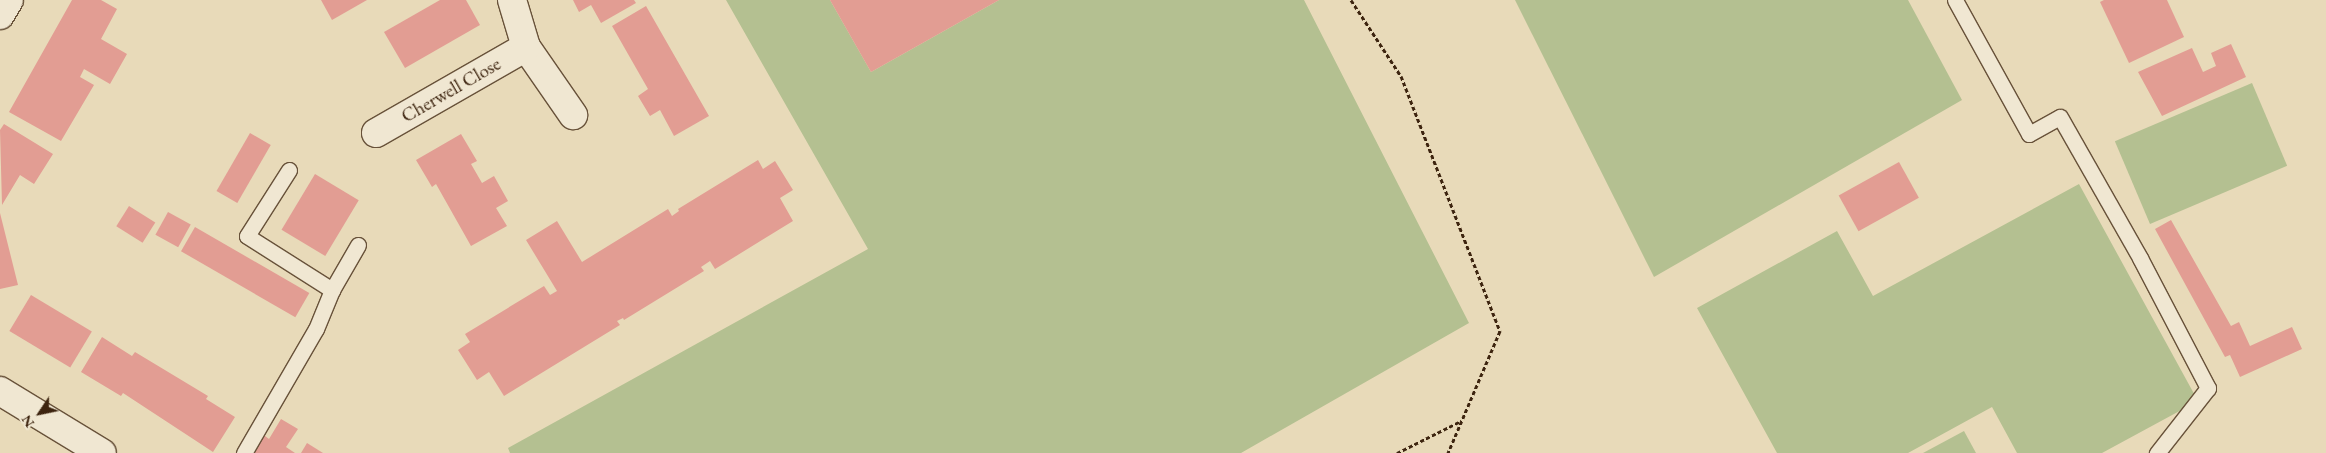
<!DOCTYPE html>
<style>
body{margin:0}
#map{position:relative;width:2326px;height:453px;overflow:hidden;background:#e8dab9;font-family:"EB Garamond",serif}
div>[style]{position:absolute}
[style*='--x']{left:calc(var(--x)*1px);top:calc(var(--y)*1px);width:calc(var(--w)*1px);rotate:calc(var(--a)*1deg)}
.green>*{inset:0;background:#b4c091;transform-origin:0 0}
.building>*{inset:0;background:#e29d93;transform-origin:0 0}
.path>*{height:3px;margin-top:-1.5px;transform-origin:0;background:repeating-linear-gradient(90deg,#3d240f 0 4px,transparent 0 6.5px)}
.roads{filter:drop-shadow(1px 0 #68523a) drop-shadow(-1px 0 #68523a) drop-shadow(0 1px #68523a) drop-shadow(0 -1px #68523a)}
.service>*{height:15px;margin:-7.5px;padding:0 7.5px;transform-origin:7.5px;border-radius:7.5px;background:#f0e7d2}
.minor>*{height:28px;margin:-14px;padding:0 14px;transform-origin:14px;border-radius:14px;background:#f0e7d2}
span{translate:-50% -50%;white-space:nowrap;text-align:center;line-height:1.15;-webkit-text-stroke:4px #f0e7d2;paint-order:stroke}
.street-label{font-size:19px;color:#3d240f}
.north{position:absolute;left:15px;top:388px;width:50px;height:50px;-webkit-text-stroke:4px #f0e7d2;paint-order:stroke;rotate:236deg;font-size:14px;font-weight:700;line-height:20px;text-align:center;color:#3d240f}
.north::after{content:'';display:block;margin:auto;width:18px;height:22px;background:#3d240f;clip-path:polygon(50% 0,100% 100%,50% 72%,0 100%)}
</style>
<div id="map">
<div class="green">
<div style="clip-path:polygon(726px 0,830px 0,871px 72px,999px 0,1304px 0,1469px 323px,1241px 453px,510px 453px,508px 448px,868px 249px)"></div>
<div style="clip-path:polygon(1515px 0,1908px 0,1962px 100px,1654px 277px)"></div>
<div style="left:2252px;top:83px;width:90px;height:149px;rotate:67deg"></div>
<div style="clip-path:polygon(2079px 184px,2198px 401px,2102px 453px,2017px 453px,1992px 407px,1908px 453px,1777px 453px,1697px 308px,1837px 231px,1873px 296px)"></div>
<div style="clip-path:polygon(1964px 431px,1976px 453px,1923px 453px)"></div>
</div>
<div class="building">
<div style="clip-path:polygon(72px 0,101px 0,117px 9px,101px 39px,127px 54px,110px 84px,84px 69px,80px 77px,94px 85px,61px 141px,9px 112px)"></div>
<div style="clip-path:polygon(321px 0,367px 0,332px 20px)"></div>
<div style="clip-path:polygon(440px 0,466px 0,480px 25px,405px 68px,384px 32px)"></div>
<div style="clip-path:polygon(573px 0,634px 0,636px 3px,601px 23px,591px 5px,579px 12px)"></div>
<div style="clip-path:polygon(830px 0,999px 0,871px 72px)"></div>
<div style="clip-path:polygon(2104px 0,2167px 0,2184px 37px,2129px 63px,2100px 2px)"></div>
<div style="clip-path:polygon(646px 6px,709px 116px,674px 136px,660px 110px,650px 116px,638px 96px,648px 89px,612px 26px)"></div>
<div style="clip-path:polygon(2231px 44px,2246px 77px,2162px 116px,2138px 72px,2192px 48px,2203px 72px,2216px 66px,2211px 53px)"></div>
<div style="clip-path:polygon(4px 124px,53px 154px,34px 184px,20px 175px,2px 205px,0 130px)"></div>
<div style="left:250px;top:133px;width:24px;height:67px;rotate:30deg"></div>
<div style="clip-path:polygon(461px 134px,477px 161px,471px 164px,482px 183px,494px 176px,508px 201px,496px 208px,507px 226px,471px 246px,436px 184px,432px 187px,416px 160px)"></div>
<div style="clip-path:polygon(758px 160px,763px 169px,775px 161px,793px 190px,780px 198px,793px 221px,715px 269px,710px 261px,701px 267px,704px 271px,624px 320px,623px 318px,617px 321px,620px 325px,504px 396px,489px 372px,477px 380px,458px 350px,470px 342px,465px 334px,544px 286px,550px 295px,557px 291px,526px 240px,557px 221px,582px 262px,668px 209px,672px 216px,679px 211px,678px 209px)"></div>
<div style="left:1899px;top:162px;width:41px;height:69px;rotate:61deg"></div>
<div style="left:315px;top:174px;width:51px;height:65px;rotate:31deg"></div>
<div style="left:129px;top:206px;width:31px;height:24px;rotate:32deg"></div>
<div style="left:168px;top:212px;width:26px;height:26px;rotate:29deg"></div>
<div style="clip-path:polygon(0 213px,18px 285px,0 289px)"></div>
<div style="clip-path:polygon(2171px 220px,2231px 326px,2239px 322px,2250px 346px,2292px 327px,2302px 349px,2240px 377px,2230px 355px,2225px 357px,2155px 229px)"></div>
<div style="left:195px;top:227px;width:132px;height:28px;rotate:30deg"></div>
<div style="left:31px;top:295px;width:71px;height:42px;rotate:31deg"></div>
<div style="clip-path:polygon(102px 337px,132px 356px,135px 352px,208px 396px,206px 399px,235px 417px,213px 452px,123px 393px,121px 396px,81px 372px)"></div>
<div style="clip-path:polygon(281px 419px,298px 429px,286px 447px,295px 453px,248px 453px,261px 433px,269px 439px)"></div>
<div style="clip-path:polygon(307px 443px,323px 453px,301px 453px)"></div>
</div>
<div class="path">
<div style="--x:1351;--y:0;--w:91;--a:56.7"></div>
<div style="--x:1401;--y:76;--w:274;--a:68.8"></div>
<div style="--x:1500;--y:331;--w:133;--a:113.1"></div>
<div style="--x:1397;--y:453;--w:72;--a:-26.6"></div>
</div>
<div class="roads">
<div class="service">
<div style="--x:1955;--y:0;--w:153;--a:61.1"></div>
<div style="--x:2029;--y:134;--w:35;--a:-29"></div>
<div style="--x:2060;--y:117;--w:162;--a:60.4"></div>
<div style="--x:2140;--y:258;--w:147;--a:62.4"></div>
<div style="--x:2208;--y:388;--w:83;--a:128.1"></div>
<div style="--x:289;--y:170;--w:78;--a:122.5"></div>
<div style="--x:247;--y:236;--w:101;--a:32.4"></div>
<div style="--x:332;--y:290;--w:52;--a:-60"></div>
<div style="--x:244;--y:453;--w:143;--a:-59.9"></div>
<div style="--x:316;--y:329;--w:42;--a:-67.7"></div>
</div>
<div class="minor">
<div style="--x:0;--y:15;--w:17;--a:-59"></div>
<div style="--x:526;--y:47;--w:83;--a:55.3"></div>
<div style="--x:376;--y:133;--w:173;--a:-29.8"></div>
<div style="--x:526;--y:47;--w:49;--a:-106.6"></div>
<div style="--x:0;--y:391;--w:119;--a:31.3"></div>
</div>
</div>
<div class="street-label">
<span style="left:451px;top:90px;rotate:-30deg">Cherwell Close</span>
</div>
<div class="north">N</div>
</div>
